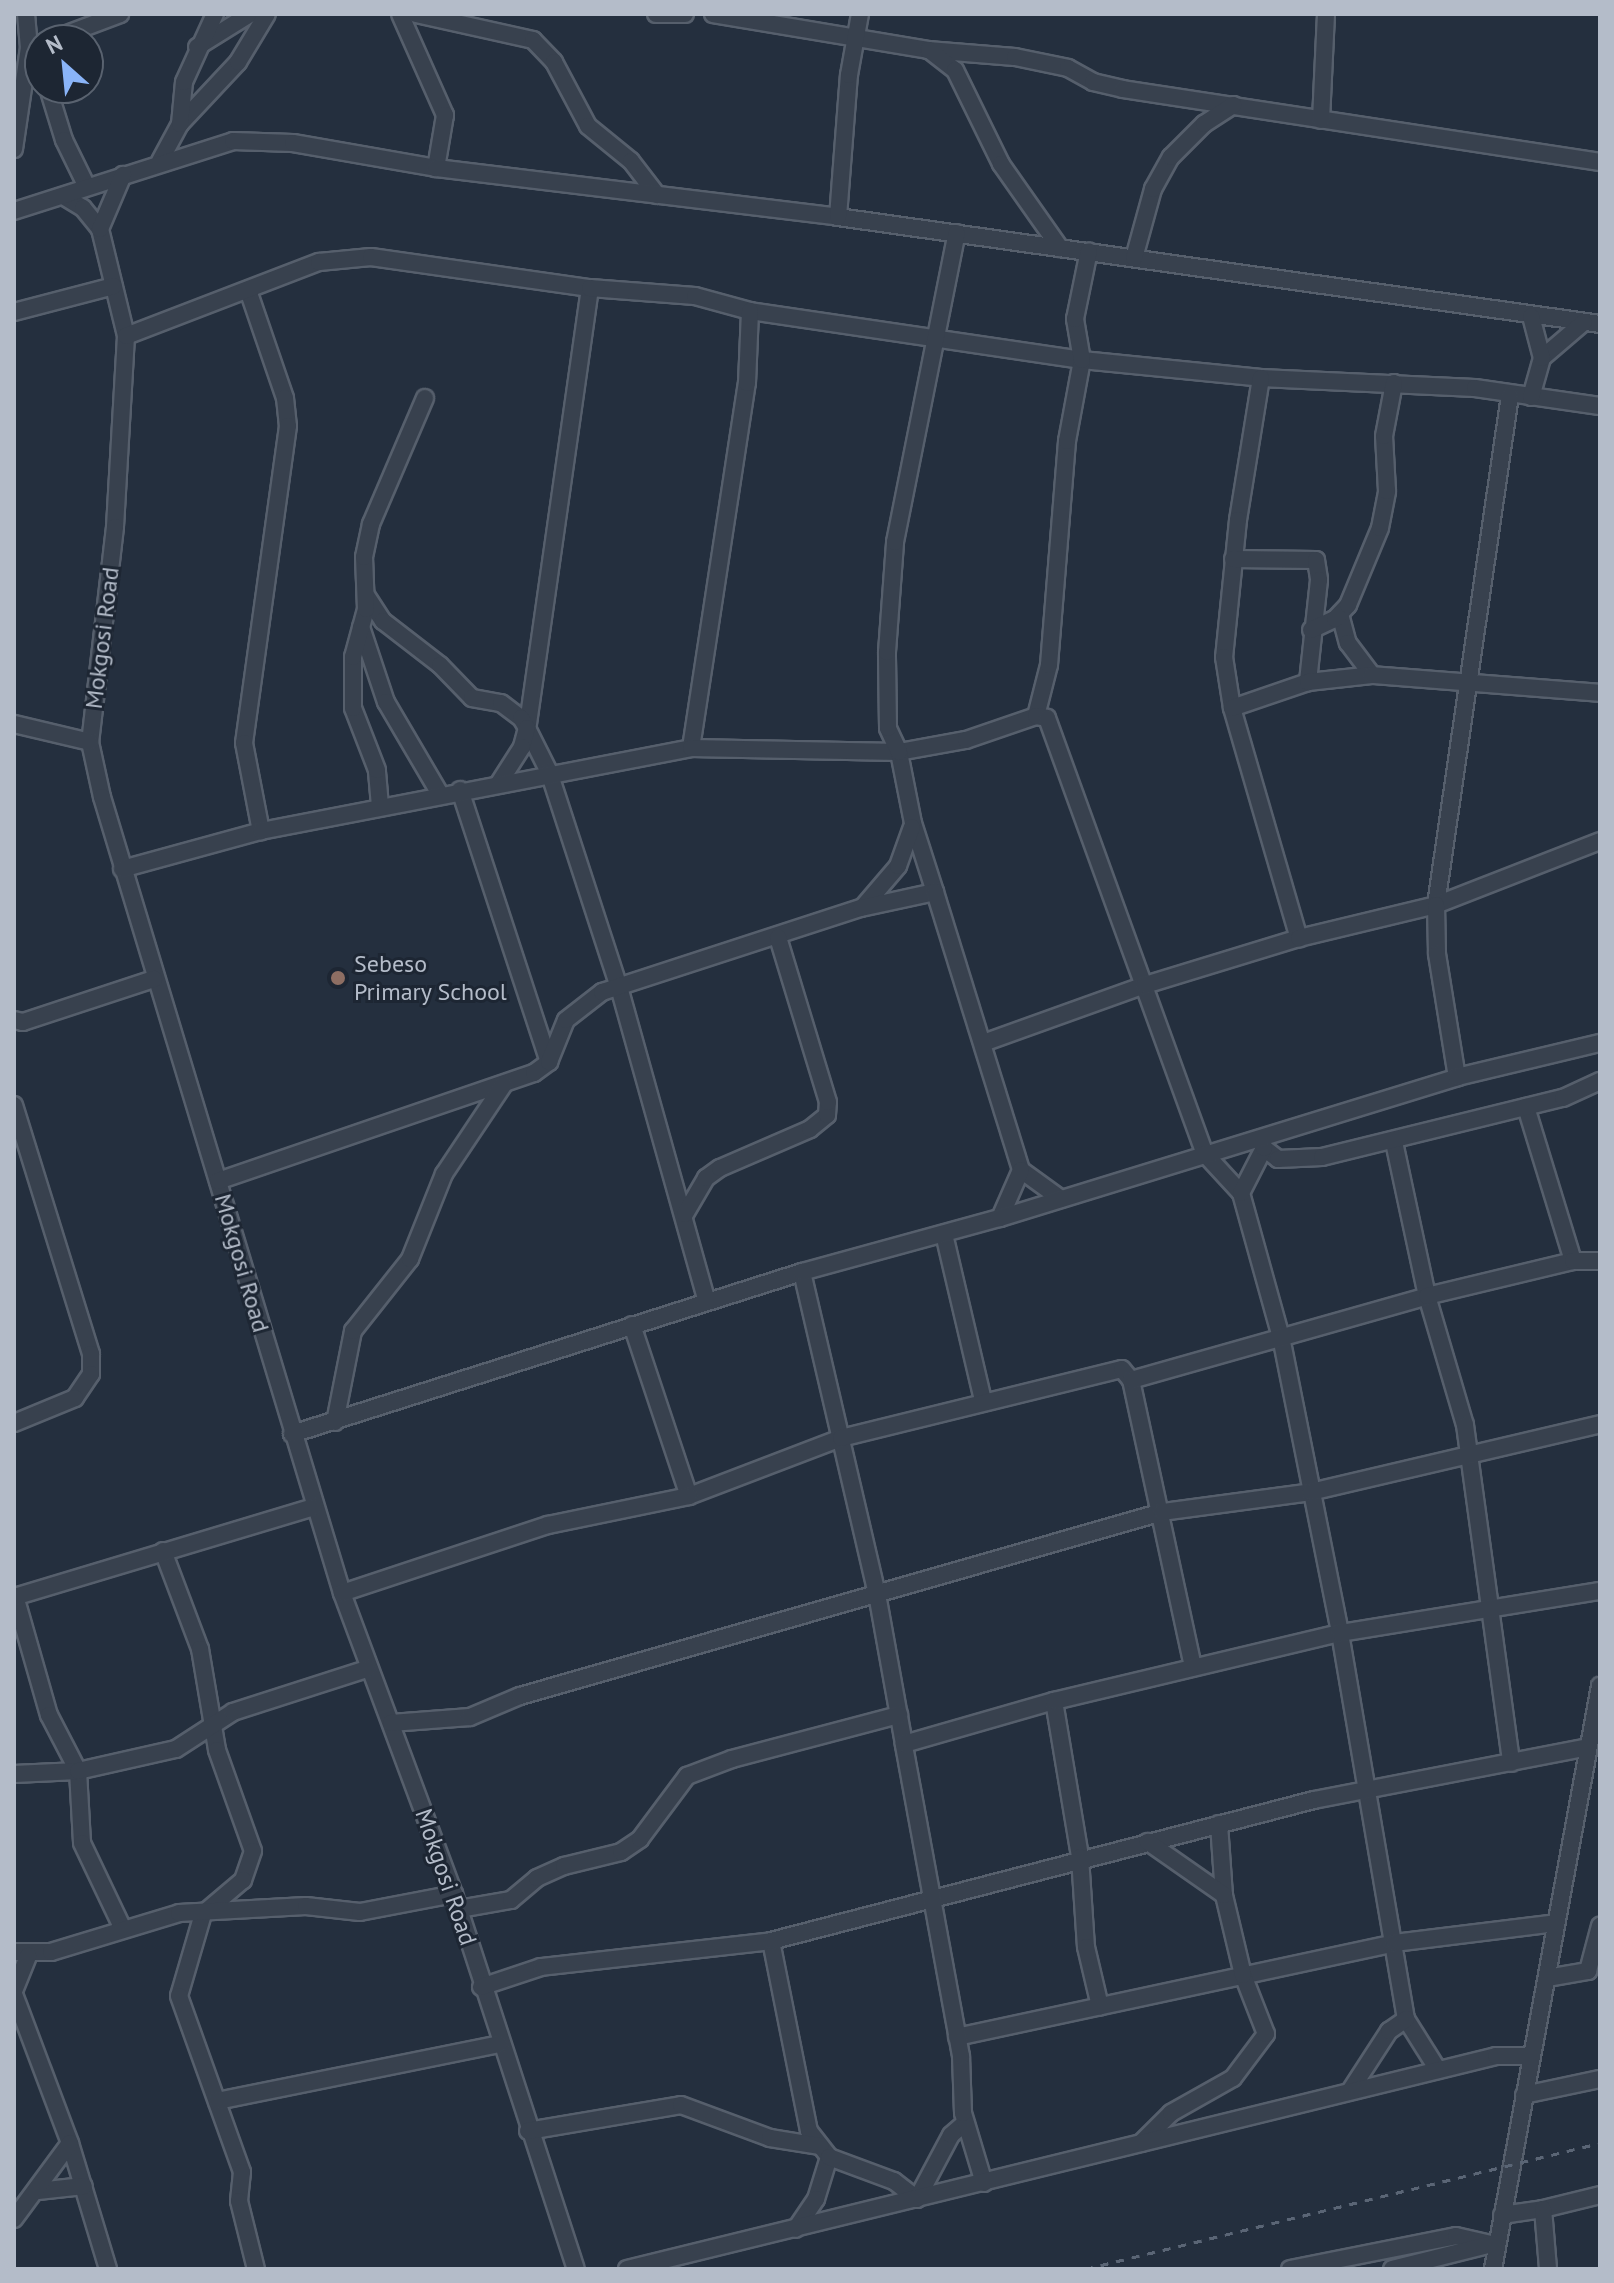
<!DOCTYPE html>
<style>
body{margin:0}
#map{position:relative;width:1614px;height:2283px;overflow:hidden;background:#242f3e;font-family:"PT Sans",sans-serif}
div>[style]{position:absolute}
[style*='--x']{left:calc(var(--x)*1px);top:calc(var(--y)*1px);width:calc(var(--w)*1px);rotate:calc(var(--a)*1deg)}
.roads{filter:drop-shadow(2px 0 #565f6c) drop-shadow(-2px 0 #565f6c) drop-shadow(0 2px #565f6c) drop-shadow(0 -2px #565f6c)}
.minor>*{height:16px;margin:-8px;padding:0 8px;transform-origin:8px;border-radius:8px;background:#38414e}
.rail>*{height:3px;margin-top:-1.5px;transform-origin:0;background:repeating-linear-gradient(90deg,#5a6575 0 8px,transparent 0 16px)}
.dots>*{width:22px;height:22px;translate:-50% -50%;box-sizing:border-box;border:4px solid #1d2633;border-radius:50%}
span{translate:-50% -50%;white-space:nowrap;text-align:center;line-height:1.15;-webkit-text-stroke:6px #1d2633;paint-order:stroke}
.street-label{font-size:24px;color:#b4bcc9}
.poi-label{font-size:24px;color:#b4bcc9}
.left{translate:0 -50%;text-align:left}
.frame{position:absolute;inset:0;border:16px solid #b4bcc9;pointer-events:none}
.north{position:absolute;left:24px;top:24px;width:80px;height:80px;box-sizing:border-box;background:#1d2633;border:2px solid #59626f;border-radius:50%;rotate:333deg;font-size:22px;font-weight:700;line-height:32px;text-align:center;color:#b4bcc9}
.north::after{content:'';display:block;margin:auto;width:28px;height:36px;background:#8ab4f8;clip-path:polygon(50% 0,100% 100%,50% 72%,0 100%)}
</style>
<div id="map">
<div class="roads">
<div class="minor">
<div style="--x:400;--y:14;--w:111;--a:66"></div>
<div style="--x:445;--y:115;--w:54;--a:99.6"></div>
<div style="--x:416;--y:14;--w:120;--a:12.5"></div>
<div style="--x:533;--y:40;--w:30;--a:46"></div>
<div style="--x:554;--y:62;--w:72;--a:62"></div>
<div style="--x:588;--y:126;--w:55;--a:39.1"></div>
<div style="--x:631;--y:161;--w:43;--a:52.6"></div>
<div style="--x:656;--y:14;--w:29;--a:0"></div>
<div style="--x:713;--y:14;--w:218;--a:9.5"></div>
<div style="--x:928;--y:50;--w:87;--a:4.6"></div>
<div style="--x:1015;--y:57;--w:54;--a:11.7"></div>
<div style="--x:1068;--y:68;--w:29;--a:29"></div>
<div style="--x:1093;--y:82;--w:31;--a:13"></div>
<div style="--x:1123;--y:89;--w:483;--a:8.7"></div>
<div style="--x:51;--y:40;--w:74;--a:-20.6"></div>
<div style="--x:197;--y:47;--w:62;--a:-31.9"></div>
<div style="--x:29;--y:48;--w:25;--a:64"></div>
<div style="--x:929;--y:50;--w:33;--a:38"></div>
<div style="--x:955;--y:70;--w:105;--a:63.9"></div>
<div style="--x:1001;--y:164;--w:103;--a:54.9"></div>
<div style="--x:48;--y:88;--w:54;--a:72.9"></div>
<div style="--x:64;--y:140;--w:52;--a:63.9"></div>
<div style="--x:1321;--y:120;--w:106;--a:-87.3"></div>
<div style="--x:180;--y:124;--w:85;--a:-46.9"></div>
<div style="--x:238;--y:62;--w:56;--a:-58.9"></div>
<div style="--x:14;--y:149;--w:102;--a:-81.6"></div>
<div style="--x:29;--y:48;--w:34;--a:-95"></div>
<div style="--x:160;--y:161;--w:42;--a:-61.6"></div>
<div style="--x:180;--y:124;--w:42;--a:-84.6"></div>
<div style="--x:184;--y:82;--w:75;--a:-65.5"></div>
<div style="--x:63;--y:196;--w:23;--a:31"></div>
<div style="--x:83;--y:208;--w:27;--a:51"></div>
<div style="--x:100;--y:229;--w:110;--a:76.3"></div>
<div style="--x:126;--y:336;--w:191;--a:93.3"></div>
<div style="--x:115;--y:527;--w:216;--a:96.6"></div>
<div style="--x:90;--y:742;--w:56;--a:77.7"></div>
<div style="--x:102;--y:797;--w:831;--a:73.22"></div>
<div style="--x:342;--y:1593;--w:321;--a:69.6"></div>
<div style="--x:454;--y:1894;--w:394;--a:72"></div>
<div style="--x:14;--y:211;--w:230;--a:-17.7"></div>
<div style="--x:233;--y:141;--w:60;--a:1.9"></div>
<div style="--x:293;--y:143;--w:145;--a:9.9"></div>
<div style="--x:436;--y:168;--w:405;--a:6.9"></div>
<div style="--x:838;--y:217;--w:769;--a:7.99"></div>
<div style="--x:838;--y:217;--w:142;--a:-85.6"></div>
<div style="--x:849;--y:75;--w:62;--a:-79.8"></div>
<div style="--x:100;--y:229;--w:59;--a:-66.9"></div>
<div style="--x:1134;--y:258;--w:72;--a:-74.6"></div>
<div style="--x:1153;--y:189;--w:37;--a:-61"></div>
<div style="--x:1171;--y:157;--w:47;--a:-45"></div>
<div style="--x:1204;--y:124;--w:35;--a:-33"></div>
<div style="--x:590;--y:288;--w:444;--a:98.1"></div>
<div style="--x:527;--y:728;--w:49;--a:63.4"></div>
<div style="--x:549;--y:772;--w:226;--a:72"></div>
<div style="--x:619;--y:987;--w:327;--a:74.4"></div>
<div style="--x:248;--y:290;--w:114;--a:71.1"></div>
<div style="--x:285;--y:398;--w:28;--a:84"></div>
<div style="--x:288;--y:426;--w:320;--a:97.9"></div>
<div style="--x:244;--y:743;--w:90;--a:79.1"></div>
<div style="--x:14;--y:312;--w:103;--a:-14.6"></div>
<div style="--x:126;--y:336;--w:207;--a:-21"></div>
<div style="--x:319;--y:262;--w:52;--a:-5.5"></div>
<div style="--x:371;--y:257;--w:221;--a:8.1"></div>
<div style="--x:590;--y:288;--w:105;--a:4.4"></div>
<div style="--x:695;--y:296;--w:57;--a:15.3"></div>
<div style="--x:750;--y:311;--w:336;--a:8.4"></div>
<div style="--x:1082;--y:360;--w:180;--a:5.7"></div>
<div style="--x:1261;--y:378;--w:214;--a:2.7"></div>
<div style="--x:1475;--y:388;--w:126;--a:8.2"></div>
<div style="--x:1542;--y:358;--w:55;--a:-40.6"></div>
<div style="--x:1261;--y:378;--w:144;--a:99.2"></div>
<div style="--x:1238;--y:520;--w:138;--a:95.8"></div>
<div style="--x:1224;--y:657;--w:52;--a:81.1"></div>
<div style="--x:1232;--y:708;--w:240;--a:73.8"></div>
<div style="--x:1531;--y:397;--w:41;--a:-74.2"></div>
<div style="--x:1542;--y:358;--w:43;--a:-104.7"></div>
<div style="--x:1233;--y:559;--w:83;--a:0.7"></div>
<div style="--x:1316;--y:560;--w:20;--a:81"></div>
<div style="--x:1319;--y:580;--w:103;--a:96.2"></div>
<div style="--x:366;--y:595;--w:31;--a:57"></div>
<div style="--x:383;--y:621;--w:72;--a:37.7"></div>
<div style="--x:440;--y:665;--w:46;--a:45.9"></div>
<div style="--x:472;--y:698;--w:29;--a:10"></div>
<div style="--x:501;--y:703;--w:25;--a:37"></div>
<div style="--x:521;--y:718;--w:12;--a:59"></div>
<div style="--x:527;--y:728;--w:20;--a:105"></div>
<div style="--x:522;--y:747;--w:43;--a:122.6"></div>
<div style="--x:1340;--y:614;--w:30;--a:75"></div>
<div style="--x:1348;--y:643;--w:40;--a:53"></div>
<div style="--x:361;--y:627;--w:79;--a:71.6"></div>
<div style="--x:386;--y:702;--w:107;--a:59.6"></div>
<div style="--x:1311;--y:630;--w:26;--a:-25"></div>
<div style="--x:1335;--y:619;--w:19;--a:-47"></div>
<div style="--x:1348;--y:605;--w:83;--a:-67.4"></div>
<div style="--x:1380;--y:528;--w:38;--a:-79"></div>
<div style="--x:1387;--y:491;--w:55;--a:-93.1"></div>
<div style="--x:1384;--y:436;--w:54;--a:-79.3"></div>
<div style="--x:1232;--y:708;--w:80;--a:-18.9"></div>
<div style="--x:1308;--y:682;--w:64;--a:-6.2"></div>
<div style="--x:1372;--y:675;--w:229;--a:4.5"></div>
<div style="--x:1036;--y:716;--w:53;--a:-75.7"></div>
<div style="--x:1049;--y:665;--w:225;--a:-85.4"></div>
<div style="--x:1067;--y:441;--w:82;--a:-79.5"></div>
<div style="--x:1082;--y:360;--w:42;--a:-99.7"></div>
<div style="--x:1075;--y:319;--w:69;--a:-78.4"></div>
<div style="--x:14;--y:724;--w:78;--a:13.3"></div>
<div style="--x:691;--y:748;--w:369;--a:-81.3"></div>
<div style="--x:747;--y:383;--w:72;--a:-87.6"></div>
<div style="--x:460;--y:790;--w:286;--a:71.9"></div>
<div style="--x:380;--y:806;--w:36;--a:-95"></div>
<div style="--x:377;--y:770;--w:66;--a:-111.2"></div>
<div style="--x:353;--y:708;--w:51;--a:-90"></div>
<div style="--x:353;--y:657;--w:50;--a:-74.8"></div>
<div style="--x:366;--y:609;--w:52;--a:-92.2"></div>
<div style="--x:364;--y:557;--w:34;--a:-78"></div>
<div style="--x:371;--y:524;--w:137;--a:-66.8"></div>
<div style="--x:122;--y:869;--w:144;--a:-15.3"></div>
<div style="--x:261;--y:831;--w:438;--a:-10.9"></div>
<div style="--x:691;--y:748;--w:208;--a:1.1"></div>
<div style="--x:899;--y:752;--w:68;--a:-10.2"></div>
<div style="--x:966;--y:740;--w:74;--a:-18.9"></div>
<div style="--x:1036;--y:716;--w:11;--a:10"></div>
<div style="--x:1047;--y:718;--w:464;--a:70.1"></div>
<div style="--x:1205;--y:1154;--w:53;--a:47.3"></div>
<div style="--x:1241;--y:1193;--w:149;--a:74.5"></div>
<div style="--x:1281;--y:1337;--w:302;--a:78.7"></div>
<div style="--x:1340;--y:1633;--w:392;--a:80.3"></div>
<div style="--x:1406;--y:2019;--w:60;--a:57.9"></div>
<div style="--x:935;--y:892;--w:72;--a:-107.7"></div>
<div style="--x:913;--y:823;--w:72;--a:-101.2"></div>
<div style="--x:899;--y:752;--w:26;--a:-115"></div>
<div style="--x:888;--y:728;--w:76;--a:-90.8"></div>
<div style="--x:887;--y:652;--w:110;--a:-85.8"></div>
<div style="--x:895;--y:542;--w:315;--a:-78.7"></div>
<div style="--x:1436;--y:905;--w:515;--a:-81.74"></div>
<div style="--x:1436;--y:905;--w:176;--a:-21.3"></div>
<div style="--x:863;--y:907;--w:54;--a:-49.5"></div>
<div style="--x:898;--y:866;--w:41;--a:-70.3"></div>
<div style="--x:14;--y:1020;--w:9;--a:13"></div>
<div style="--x:23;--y:1022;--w:138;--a:-18.2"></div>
<div style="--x:983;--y:1043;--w:172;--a:-19.7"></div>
<div style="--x:1145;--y:985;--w:161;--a:-17"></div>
<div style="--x:1299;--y:938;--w:141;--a:-13.5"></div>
<div style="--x:1436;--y:905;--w:49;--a:88.8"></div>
<div style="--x:1437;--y:954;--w:125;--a:80.8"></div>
<div style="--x:14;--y:1105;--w:261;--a:72.8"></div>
<div style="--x:91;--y:1354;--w:20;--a:90"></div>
<div style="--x:91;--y:1374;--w:29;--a:124"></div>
<div style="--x:75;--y:1398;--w:66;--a:157.7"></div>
<div style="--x:1526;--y:1107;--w:161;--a:73"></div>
<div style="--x:1394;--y:1142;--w:157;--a:77.9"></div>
<div style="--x:1427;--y:1296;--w:134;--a:73.6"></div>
<div style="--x:1465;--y:1425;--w:341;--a:82.2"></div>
<div style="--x:1264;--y:1148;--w:18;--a:38"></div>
<div style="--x:1278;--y:1159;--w:44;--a:-2.6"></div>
<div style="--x:1322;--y:1157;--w:248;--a:-13.8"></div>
<div style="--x:1563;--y:1098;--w:41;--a:-24.7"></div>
<div style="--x:218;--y:1181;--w:334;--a:-18.9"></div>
<div style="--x:534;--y:1073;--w:19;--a:-36"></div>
<div style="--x:549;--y:1062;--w:45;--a:-68"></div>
<div style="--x:566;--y:1020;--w:46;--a:-37.9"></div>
<div style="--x:602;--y:992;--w:272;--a:-18"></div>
<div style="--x:861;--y:908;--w:76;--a:-12.2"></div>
<div style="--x:935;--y:892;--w:291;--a:72.8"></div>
<div style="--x:1021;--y:1170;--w:49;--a:35.9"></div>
<div style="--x:1241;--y:1193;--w:51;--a:-62.9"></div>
<div style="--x:1264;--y:1148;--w:7;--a:-106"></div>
<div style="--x:685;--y:1214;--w:42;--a:-59.7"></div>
<div style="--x:706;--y:1178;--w:17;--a:-36"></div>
<div style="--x:720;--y:1168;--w:98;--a:-23.4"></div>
<div style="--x:810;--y:1129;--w:22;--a:-39"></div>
<div style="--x:827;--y:1115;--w:13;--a:-86"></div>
<div style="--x:828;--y:1102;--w:172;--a:-106.9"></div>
<div style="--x:1000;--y:1218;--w:52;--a:-66.4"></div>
<div style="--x:944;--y:1234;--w:171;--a:76.8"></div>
<div style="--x:802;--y:1272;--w:331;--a:76.9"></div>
<div style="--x:877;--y:1594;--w:152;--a:79.8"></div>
<div style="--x:632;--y:1325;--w:180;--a:71.6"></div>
<div style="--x:689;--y:1496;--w:163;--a:-20.9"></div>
<div style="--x:841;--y:1438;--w:289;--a:-13.8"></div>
<div style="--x:1122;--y:1369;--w:14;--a:51"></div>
<div style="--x:1131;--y:1380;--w:294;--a:77.8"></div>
<div style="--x:1131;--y:1380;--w:308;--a:-15.8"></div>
<div style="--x:1427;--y:1296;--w:150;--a:-13.5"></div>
<div style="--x:1573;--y:1261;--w:27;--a:0"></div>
<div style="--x:335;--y:1422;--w:93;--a:-78.8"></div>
<div style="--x:353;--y:1331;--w:92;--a:-51.6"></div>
<div style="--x:410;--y:1259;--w:92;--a:-68.2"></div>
<div style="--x:444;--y:1174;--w:108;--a:-56.3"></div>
<div style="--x:292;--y:1434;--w:535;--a:-17.62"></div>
<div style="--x:802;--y:1272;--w:205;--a:-15.3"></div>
<div style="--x:1000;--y:1218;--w:478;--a:-17.1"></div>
<div style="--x:1457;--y:1077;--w:147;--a:-13.4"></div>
<div style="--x:163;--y:1551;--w:105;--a:69.3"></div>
<div style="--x:200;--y:1649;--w:102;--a:80.4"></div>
<div style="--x:217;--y:1750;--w:107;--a:70.4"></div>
<div style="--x:253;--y:1851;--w:31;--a:109"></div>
<div style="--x:243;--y:1880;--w:52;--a:139.6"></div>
<div style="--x:203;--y:1914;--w:85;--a:106.3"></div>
<div style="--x:179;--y:1996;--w:187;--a:70.3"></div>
<div style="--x:242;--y:2172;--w:29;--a:96"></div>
<div style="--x:239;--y:2201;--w:70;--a:76"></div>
<div style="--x:342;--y:1593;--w:217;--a:-18.3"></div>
<div style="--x:548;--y:1525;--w:144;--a:-11.6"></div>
<div style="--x:15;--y:1596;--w:124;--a:74.1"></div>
<div style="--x:49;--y:1715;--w:63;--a:62.6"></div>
<div style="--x:78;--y:1771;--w:72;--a:86.8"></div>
<div style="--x:82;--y:1843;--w:93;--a:64.5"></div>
<div style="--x:14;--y:1597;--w:313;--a:-16.7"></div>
<div style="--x:1054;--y:1701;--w:158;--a:80.5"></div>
<div style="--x:1080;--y:1857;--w:90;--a:86.2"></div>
<div style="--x:1086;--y:1947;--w:61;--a:76.7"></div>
<div style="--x:391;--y:1723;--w:79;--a:-4.3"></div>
<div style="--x:470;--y:1717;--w:54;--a:-22.8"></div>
<div style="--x:520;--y:1696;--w:668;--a:-15.99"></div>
<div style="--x:1162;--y:1512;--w:150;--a:-7.6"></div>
<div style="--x:1311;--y:1492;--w:297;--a:-13.2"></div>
<div style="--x:14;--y:1774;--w:64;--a:-2.7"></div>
<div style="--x:78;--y:1771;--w:100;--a:-12.7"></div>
<div style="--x:176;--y:1749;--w:68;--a:-33"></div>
<div style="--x:233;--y:1712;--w:141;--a:-17.8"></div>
<div style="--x:1219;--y:1824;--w:71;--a:86"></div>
<div style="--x:459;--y:1909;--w:53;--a:-9.8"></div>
<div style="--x:511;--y:1900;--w:34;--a:-40"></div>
<div style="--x:537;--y:1878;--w:30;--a:-24"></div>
<div style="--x:564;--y:1866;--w:59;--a:-13.8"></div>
<div style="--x:621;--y:1852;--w:23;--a:-34"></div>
<div style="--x:640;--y:1839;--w:79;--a:-53.3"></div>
<div style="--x:687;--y:1776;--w:48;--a:-20.7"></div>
<div style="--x:732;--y:1759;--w:173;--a:-14.8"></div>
<div style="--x:771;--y:1941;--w:194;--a:78.7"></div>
<div style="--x:809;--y:2131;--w:33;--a:52"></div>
<div style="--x:829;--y:2157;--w:44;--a:107.2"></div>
<div style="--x:816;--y:2199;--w:36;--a:124"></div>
<div style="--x:14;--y:1952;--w:37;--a:0"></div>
<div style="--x:51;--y:1952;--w:134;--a:-16.9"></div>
<div style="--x:179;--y:1913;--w:127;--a:-3.2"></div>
<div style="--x:306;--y:1906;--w:54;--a:6.3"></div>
<div style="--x:360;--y:1912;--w:96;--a:-10.8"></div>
<div style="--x:1547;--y:1978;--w:42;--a:-9.7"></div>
<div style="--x:1588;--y:1971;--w:47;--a:-75.1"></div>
<div style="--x:481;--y:1987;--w:63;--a:-18.4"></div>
<div style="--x:541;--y:1967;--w:231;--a:-6.4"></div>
<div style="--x:771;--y:1941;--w:561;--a:-14.56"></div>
<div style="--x:1314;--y:1800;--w:279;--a:-10.9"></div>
<div style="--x:14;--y:1991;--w:38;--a:-68"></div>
<div style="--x:14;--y:1994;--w:159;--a:69.4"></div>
<div style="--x:70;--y:2143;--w:132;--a:73.2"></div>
<div style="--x:957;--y:2037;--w:447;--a:-12.1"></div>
<div style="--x:1394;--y:1943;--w:163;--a:-7"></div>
<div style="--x:1350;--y:2091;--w:72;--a:-57"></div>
<div style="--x:1389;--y:2031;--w:21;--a:-35"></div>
<div style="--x:1524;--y:2095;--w:78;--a:-11.9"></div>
<div style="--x:217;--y:2101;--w:288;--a:-11.4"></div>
<div style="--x:528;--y:2131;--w:155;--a:-9.6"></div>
<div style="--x:681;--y:2105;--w:95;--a:20.3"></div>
<div style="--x:770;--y:2138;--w:51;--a:9.1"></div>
<div style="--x:1141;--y:2143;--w:42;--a:-45"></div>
<div style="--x:1171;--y:2113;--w:71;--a:-29.4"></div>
<div style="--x:1233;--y:2078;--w:55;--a:-53.1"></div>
<div style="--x:1266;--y:2034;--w:63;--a:-111.3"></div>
<div style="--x:1243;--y:1975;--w:82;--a:-103.4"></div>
<div style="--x:1224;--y:1895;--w:93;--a:-145.1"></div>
<div style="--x:829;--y:2157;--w:69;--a:20.3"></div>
<div style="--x:894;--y:2181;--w:29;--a:38"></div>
<div style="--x:917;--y:2199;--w:72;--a:-62"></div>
<div style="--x:951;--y:2135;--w:18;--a:-41"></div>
<div style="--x:984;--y:2183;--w:73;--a:-106.7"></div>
<div style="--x:963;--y:2113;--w:57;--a:-92"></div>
<div style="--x:961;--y:2056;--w:317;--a:-100.4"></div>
<div style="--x:904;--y:1744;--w:156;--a:-16"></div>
<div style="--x:1054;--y:1701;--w:294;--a:-13.4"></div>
<div style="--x:1340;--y:1633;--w:263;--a:-9.2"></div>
<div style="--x:38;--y:2191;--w:46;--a:-6.2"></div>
<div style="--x:1543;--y:2209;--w:59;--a:-13.8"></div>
<div style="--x:1502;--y:2215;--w:41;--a:-8.3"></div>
<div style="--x:1543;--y:2209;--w:60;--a:85.2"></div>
<div style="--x:14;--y:2219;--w:94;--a:-53.6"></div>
<div style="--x:627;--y:2269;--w:895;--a:-13.77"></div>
<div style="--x:1496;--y:2056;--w:34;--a:0"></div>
<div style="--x:1290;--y:2269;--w:169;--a:-11.2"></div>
<div style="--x:1456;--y:2236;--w:37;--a:13"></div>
<div style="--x:1392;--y:2269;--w:103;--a:-14"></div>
<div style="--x:1493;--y:2269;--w:593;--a:-79.6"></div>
</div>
</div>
<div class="rail">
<div style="--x:1085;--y:2269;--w:530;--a:-13.75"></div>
</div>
<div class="dots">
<div style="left:338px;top:978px;background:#8d6e63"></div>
</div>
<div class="street-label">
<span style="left:102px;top:638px;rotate:-83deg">Mokgosi Road</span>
<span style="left:242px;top:1263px;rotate:74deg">Mokgosi Road</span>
<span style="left:446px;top:1877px;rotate:71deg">Mokgosi Road</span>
</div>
<div class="poi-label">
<span class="left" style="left:354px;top:978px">Sebeso<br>Primary School</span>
</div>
<div class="frame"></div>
<div class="north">N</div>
</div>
